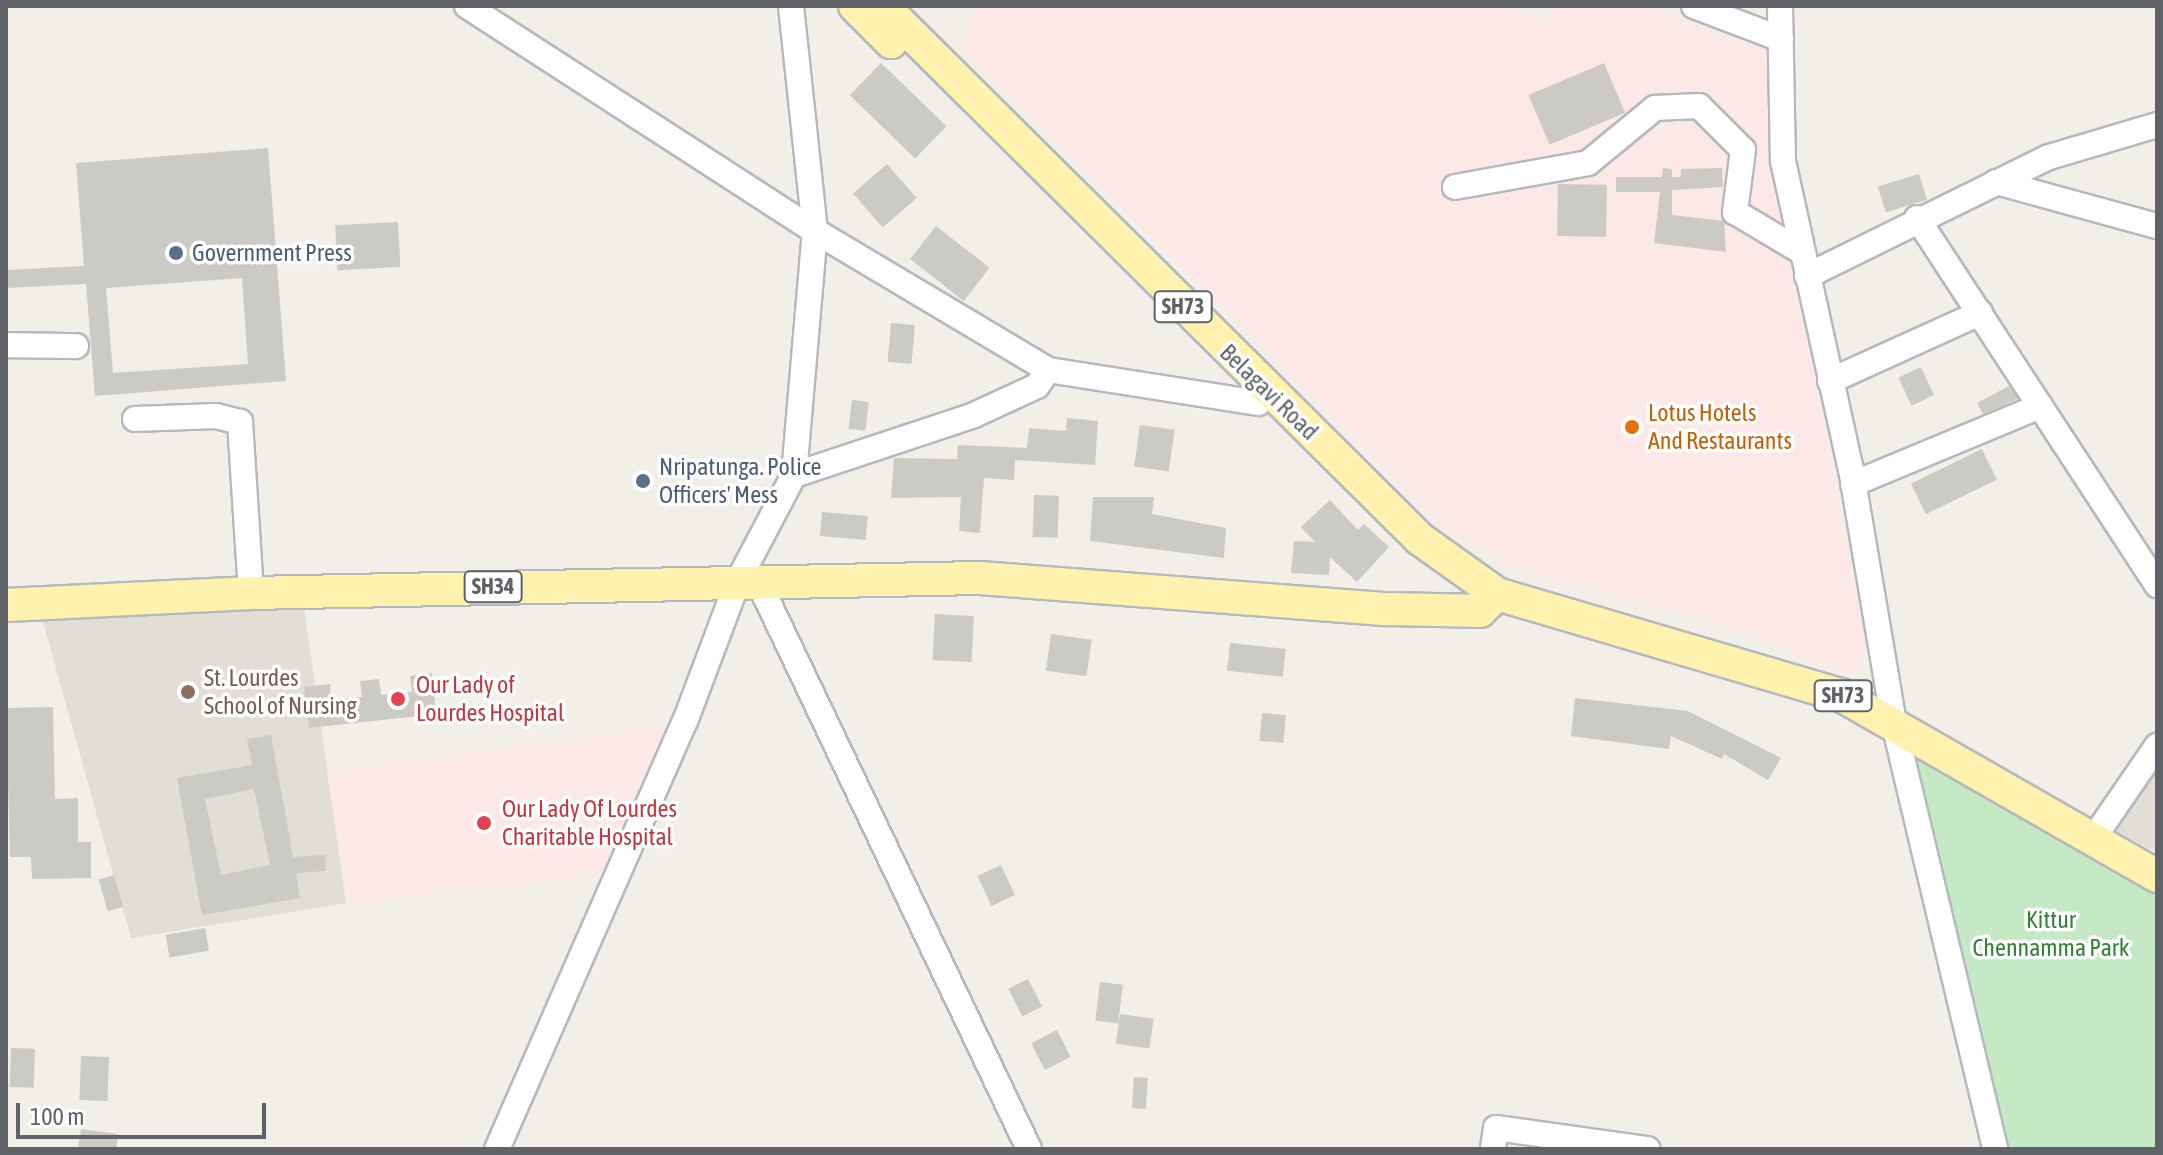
<!DOCTYPE html>
<style>
body{margin:0}
#map{position:relative;width:2163px;height:1155px;overflow:hidden;background:#f1efe8;font-family:"Asap Condensed",sans-serif}
div>[style]{position:absolute}
[style*='--x']{left:calc(var(--x)*1px);top:calc(var(--y)*1px);width:calc(var(--w)*1px);rotate:calc(var(--a)*1deg)}
.education>*{inset:0;background:#e1ded6}
.medical>*{inset:0;background:#fce8e6}
.green>*{inset:0;background:#c5e8c5}
.building>*{inset:0;background:#cccac5;transform-origin:0 0}
.roads{filter:drop-shadow(2px 0 #b5b8bc) drop-shadow(-2px 0 #b5b8bc) drop-shadow(0 2px #b5b8bc) drop-shadow(0 -2px #b5b8bc)}
.minor>*{height:24px;margin:-12px;padding:0 12px;transform-origin:12px;border-radius:12px;background:#fff}
.major>*{height:32px;margin:-16px;padding:0 16px;transform-origin:16px;border-radius:16px;background:#fff2af}
.dots>*{width:22px;height:22px;translate:-50% -50%;box-sizing:border-box;border:4px solid #fff;border-radius:50%}
span{translate:-50% -50%;white-space:nowrap;text-align:center;line-height:1.15;-webkit-text-stroke:7px #fff;paint-order:stroke}
.shield-label span{padding:2px 6px;background:#fff;border:2px solid;border-radius:6px;-webkit-text-stroke-width:0}
.shield-label{font-size:22px;color:#5f6368;font-weight:700}
.service-label{font-size:24px;color:#4e5e75}
.left{translate:0 -50%;text-align:left}
.street-label{font-size:24px;color:#5f6368}
.food-label{font-size:24px;color:#c56008}
.education-label{font-size:24px;color:#785e54}
.health-label{font-size:24px;color:#be3a42}
.park-label{font-size:24px;color:#348238}
.frame{position:absolute;inset:0;border:8px solid #5f6368;pointer-events:none}
.scale{position:absolute;left:16px;top:1103px;width:250px;height:36px;box-sizing:border-box;border:4px solid #5f6368;border-top:0;padding-left:10px;font-size:24px;line-height:28px;white-space:nowrap;color:#5f6368;-webkit-text-stroke:6px #fff;paint-order:stroke}
</style>
<div id="map">
<div class="education">
<div style="clip-path:polygon(303px 599px,346px 903px,131px 938px,40px 611px)"></div>
<div style="clip-path:polygon(2157px 760px,2157px 852px,2111px 829px)"></div>
</div>
<div class="medical">
<div style="clip-path:polygon(974px 6px,1495px 6px,1549px 20px,1554px 6px,1644px 6px,1768px 52px,1784px 223px,1865px 640px,1855px 675px,1728px 626px,1524px 570px,1448px 529px,960px 47px)"></div>
<div style="clip-path:polygon(676px 726px,609px 874px,350px 903px,327px 773px)"></div>
</div>
<div class="green">
<div style="clip-path:polygon(1894px 724px,2157px 871px,2157px 1149px,1993px 1149px)"></div>
</div>
<div class="building">
<div style="left:881px;top:63px;width:91px;height:45px;rotate:44deg"></div>
<div style="left:1604px;top:63px;width:54px;height:82px;rotate:67deg"></div>
<div style="clip-path:polygon(evenodd,268px 148px,286px 381px,95px 396px,86px 284px,6px 288px,6px 270px,84px 266px,76px 163px,268px 148px,242px 278px,248px 364px,113px 373px,106px 288px,242px 278px)"></div>
<div style="left:887px;top:164px;width:45px;height:45px;rotate:49deg"></div>
<div style="clip-path:polygon(1663px 168px,1672px 169px,1672px 177px,1681px 177px,1681px 169px,1722px 168px,1723px 187px,1672px 190px,1672px 215px,1724px 221px,1726px 252px,1654px 243px,1660px 192px,1616px 192px,1616px 177px,1662px 177px)"></div>
<div style="left:1919px;top:174px;width:27px;height:43px;rotate:73deg"></div>
<div style="left:1558px;top:184px;width:49px;height:52px;rotate:1deg"></div>
<div style="left:398px;top:222px;width:45px;height:63px;rotate:87deg"></div>
<div style="left:936px;top:226px;width:68px;height:42px;rotate:38deg"></div>
<div style="left:891px;top:323px;width:24px;height:39px;rotate:5deg"></div>
<div style="left:1921px;top:367px;width:31px;height:25px;rotate:65deg"></div>
<div style="clip-path:polygon(2009px 386px,2018px 399px,1983px 414px,1977px 403px)"></div>
<div style="left:852px;top:400px;width:17px;height:29px;rotate:7deg"></div>
<div style="clip-path:polygon(1067px 418px,1098px 421px,1095px 465px,1015px 460px,1014px 480px,984px 478px,980px 533px,959px 531px,961px 497px,891px 498px,894px 458px,957px 459px,958px 445px,1027px 448px,1029px 428px,1066px 431px)"></div>
<div style="left:1140px;top:425px;width:35px;height:42px;rotate:8deg"></div>
<div style="left:1982px;top:449px;width:34px;height:79px;rotate:64deg"></div>
<div style="left:1034px;top:495px;width:25px;height:42px;rotate:2deg"></div>
<div style="clip-path:polygon(1093px 497px,1154px 497px,1152px 514px,1226px 528px,1224px 558px,1090px 541px)"></div>
<div style="clip-path:polygon(1330px 500px,1358px 530px,1364px 524px,1389px 547px,1357px 582px,1330px 557px,1329px 575px,1291px 573px,1294px 541px,1315px 542px,1301px 527px)"></div>
<div style="left:822px;top:512px;width:46px;height:24px;rotate:5deg"></div>
<div style="left:935px;top:614px;width:39px;height:46px;rotate:3deg"></div>
<div style="left:1051px;top:634px;width:41px;height:37px;rotate:8deg"></div>
<div style="left:1230px;top:643px;width:56px;height:28px;rotate:6deg"></div>
<div style="clip-path:polygon(432px 673px,436px 714px,309px 728px,304px 687px,330px 684px,331px 700px,362px 697px,360px 681px,379px 679px,381px 695px,412px 692px,410px 676px)"></div>
<div style="clip-path:polygon(1575px 698px,1688px 711px,1781px 758px,1768px 780px,1724px 754px,1722px 759px,1671px 736px,1669px 749px,1571px 736px)"></div>
<div style="clip-path:polygon(53px 707px,55px 799px,78px 798px,78px 842px,91px 842px,91px 878px,32px 879px,31px 857px,10px 857px,6px 708px)"></div>
<div style="left:1262px;top:713px;width:24px;height:28px;rotate:5deg"></div>
<div style="clip-path:polygon(evenodd,271px 735px,293px 857px,325px 855px,326px 871px,296px 873px,300px 898px,202px 915px,177px 778px,252px 765px,247px 739px,271px 735px,254px 789px,270px 865px,221px 875px,205px 799px,254px 789px)"></div>
<div style="left:1001px;top:865px;width:33px;height:26px;rotate:65deg"></div>
<div style="left:114px;top:875px;width:33px;height:16px;rotate:74deg"></div>
<div style="left:205px;top:928px;width:23px;height:40px;rotate:80deg"></div>
<div style="left:1028px;top:979px;width:31px;height:22px;rotate:63deg"></div>
<div style="left:1100px;top:982px;width:23px;height:39px;rotate:7deg"></div>
<div style="left:1120px;top:1014px;width:34px;height:30px;rotate:8deg"></div>
<div style="left:1057px;top:1030px;width:30px;height:29px;rotate:63deg"></div>
<div style="left:11px;top:1048px;width:24px;height:39px;rotate:2deg"></div>
<div style="left:81px;top:1056px;width:28px;height:44px;rotate:2deg"></div>
<div style="left:1134px;top:1077px;width:14px;height:31px;rotate:4deg"></div>
<div style="clip-path:polygon(81px 1129px,118px 1134px,116px 1149px,78px 1149px)"></div>
</div>
<div class="roads">
<div class="minor">
<div style="--x:467;--y:6;--w:414;--a:32.9"></div>
<div style="--x:815;--y:231;--w:271;--a:30.8"></div>
<div style="--x:1048;--y:370;--w:213;--a:8.9"></div>
<div style="--x:1694;--y:6;--w:93;--a:20.8"></div>
<div style="--x:1780;--y:6;--w:155;--a:88.9"></div>
<div style="--x:1783;--y:161;--w:315;--a:77.6"></div>
<div style="--x:1851;--y:469;--w:259;--a:80.4"></div>
<div style="--x:1894;--y:724;--w:437;--a:76.6"></div>
<div style="--x:1996;--y:182;--w:167;--a:15.3"></div>
<div style="--x:1455;--y:187;--w:135;--a:-10.2"></div>
<div style="--x:1588;--y:163;--w:87;--a:-39.4"></div>
<div style="--x:1655;--y:108;--w:44;--a:-2.6"></div>
<div style="--x:1699;--y:106;--w:62;--a:45"></div>
<div style="--x:1743;--y:150;--w:63;--a:97.4"></div>
<div style="--x:1735;--y:212;--w:78;--a:30.8"></div>
<div style="--x:1917;--y:218;--w:439;--a:56.8"></div>
<div style="--x:1807;--y:276;--w:270;--a:-26.2"></div>
<div style="--x:2049;--y:157;--w:113;--a:-16.5"></div>
<div style="--x:6;--y:345;--w:70;--a:0.8"></div>
<div style="--x:1830;--y:381;--w:165;--a:-24.4"></div>
<div style="--x:135;--y:419;--w:81;--a:-2.1"></div>
<div style="--x:216;--y:416;--w:25;--a:14"></div>
<div style="--x:240;--y:422;--w:171;--a:86.3"></div>
<div style="--x:794;--y:475;--w:190;--a:-18.4"></div>
<div style="--x:974;--y:415;--w:69;--a:-24.7"></div>
<div style="--x:1037;--y:386;--w:19;--a:-55"></div>
<div style="--x:1853;--y:484;--w:203;--a:-22.6"></div>
<div style="--x:758;--y:581;--w:629;--a:64.49"></div>
<div style="--x:2093;--y:839;--w:113;--a:-55.5"></div>
<div style="--x:497;--y:1149;--w:470;--a:-66.3"></div>
<div style="--x:686;--y:719;--w:147;--a:-69.4"></div>
<div style="--x:738;--y:581;--w:120;--a:-62.2"></div>
<div style="--x:794;--y:475;--w:245;--a:-85.1"></div>
<div style="--x:815;--y:231;--w:226;--a:-96.1"></div>
<div style="--x:1493;--y:1149;--w:21;--a:-82"></div>
<div style="--x:1496;--y:1128;--w:153;--a:7.9"></div>
</div>
<div class="major">
<div style="--x:855;--y:6;--w:51;--a:45"></div>
<div style="--x:883;--y:6;--w:757;--a:44.79"></div>
<div style="--x:1420;--y:539;--w:95;--a:35.5"></div>
<div style="--x:1497;--y:594;--w:359;--a:16.4"></div>
<div style="--x:1841;--y:695;--w:364;--a:29.8"></div>
<div style="--x:6;--y:605;--w:245;--a:-2.8"></div>
<div style="--x:251;--y:593;--w:729;--a:-1.18"></div>
<div style="--x:980;--y:578;--w:408;--a:4.4"></div>
<div style="--x:1387;--y:609;--w:93;--a:1.2"></div>
<div style="--x:1480;--y:611;--w:24;--a:-45"></div>
</div>
</div>
<div class="dots">
<div style="left:176px;top:253px;background:#5c6f8a"></div>
<div style="left:1632px;top:427px;background:#e8710a"></div>
<div style="left:643px;top:481px;background:#5c6f8a"></div>
<div style="left:188px;top:692px;background:#8d6e63"></div>
<div style="left:398px;top:699px;background:#e0444e"></div>
<div style="left:484px;top:823px;background:#e0444e"></div>
</div>
<div class="shield-label">
<span style="left:1183px;top:307px">SH73</span>
<span style="left:493px;top:587px">SH34</span>
<span style="left:1843px;top:696px">SH73</span>
</div>
<div class="service-label">
<span class="left" style="left:192px;top:253px">Government Press</span>
<span class="left" style="left:659px;top:481px">Nripatunga. Police<br>Officers' Mess</span>
</div>
<div class="street-label">
<span style="left:1269px;top:392px;rotate:44deg">Belagavi Road</span>
</div>
<div class="food-label">
<span class="left" style="left:1648px;top:427px">Lotus Hotels<br>And Restaurants</span>
</div>
<div class="education-label">
<span class="left" style="left:204px;top:692px">St. Lourdes<br>School of Nursing</span>
</div>
<div class="health-label">
<span class="left" style="left:416px;top:699px">Our Lady of<br>Lourdes Hospital</span>
<span class="left" style="left:502px;top:823px">Our Lady Of Lourdes<br>Charitable Hospital</span>
</div>
<div class="park-label">
<span style="left:2051px;top:934px">Kittur<br>Chennamma Park</span>
</div>
<div class="frame"></div>
<div class="scale">100 m</div>
</div>
